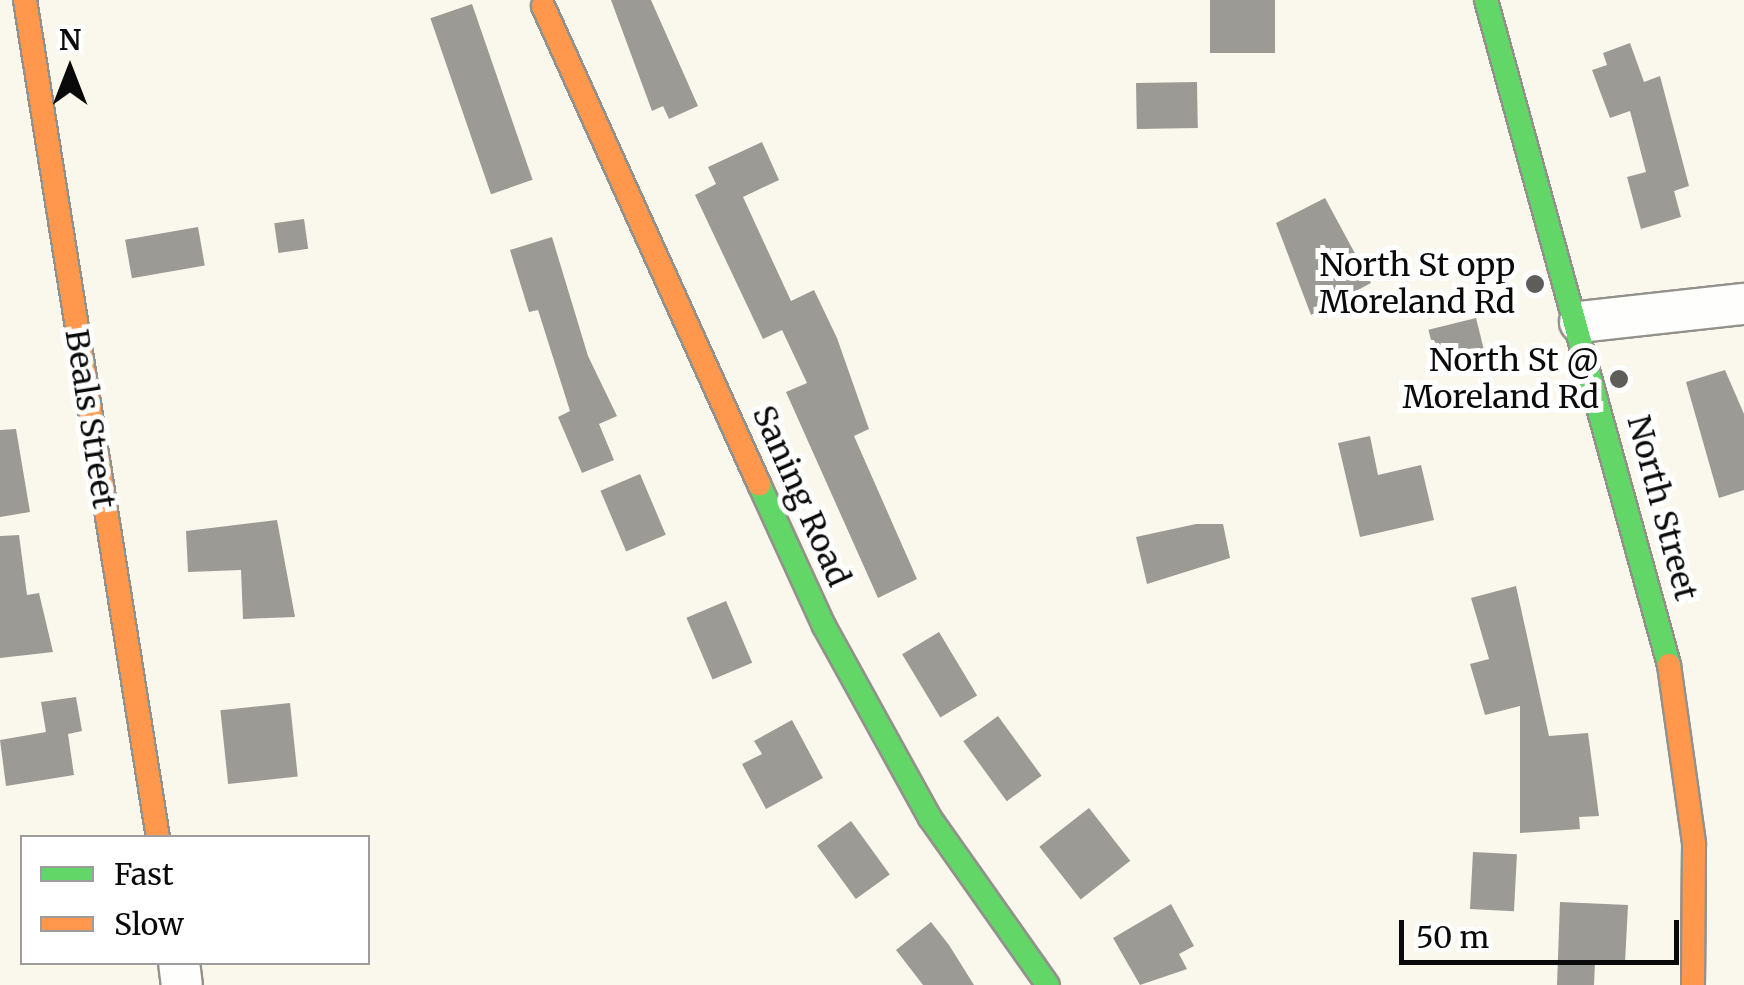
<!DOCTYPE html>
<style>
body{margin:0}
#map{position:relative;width:1744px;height:985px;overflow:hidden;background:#faf8ed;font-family:Merriweather,serif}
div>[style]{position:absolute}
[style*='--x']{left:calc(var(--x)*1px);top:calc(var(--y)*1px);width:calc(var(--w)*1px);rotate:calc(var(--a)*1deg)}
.building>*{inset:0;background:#9c9a94;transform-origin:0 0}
.roads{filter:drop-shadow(2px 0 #92918c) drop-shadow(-2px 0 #92918c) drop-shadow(0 2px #92918c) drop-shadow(0 -2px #92918c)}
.street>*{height:40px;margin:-20px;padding:0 20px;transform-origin:20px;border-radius:20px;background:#fefefc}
.fast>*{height:22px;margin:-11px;padding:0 11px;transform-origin:11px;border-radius:11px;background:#63d668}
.slow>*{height:22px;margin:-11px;padding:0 11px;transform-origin:11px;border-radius:11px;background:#ff974d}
.dots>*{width:28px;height:28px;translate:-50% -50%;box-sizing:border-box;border:5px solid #fff;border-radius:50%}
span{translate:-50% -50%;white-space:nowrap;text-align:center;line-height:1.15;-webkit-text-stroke:10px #fff;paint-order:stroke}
.poi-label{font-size:32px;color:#0a0a0a}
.right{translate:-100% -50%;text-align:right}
.street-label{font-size:32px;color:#0a0a0a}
.legend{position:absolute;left:20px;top:835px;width:350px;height:130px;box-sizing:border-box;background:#fff;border:2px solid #9d9d9d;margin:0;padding:12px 18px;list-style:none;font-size:30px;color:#0a0a0a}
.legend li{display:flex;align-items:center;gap:20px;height:50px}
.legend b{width:50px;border:2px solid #9d9d9d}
.north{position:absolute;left:20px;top:20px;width:100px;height:100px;-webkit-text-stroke:8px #fff;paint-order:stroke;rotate:0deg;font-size:28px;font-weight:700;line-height:40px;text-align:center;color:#0a0a0a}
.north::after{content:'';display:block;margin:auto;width:35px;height:45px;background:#0a0a0a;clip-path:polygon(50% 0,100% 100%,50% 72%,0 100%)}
.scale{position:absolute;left:1399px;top:920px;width:280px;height:45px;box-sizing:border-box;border:5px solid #0a0a0a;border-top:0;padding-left:12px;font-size:30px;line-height:35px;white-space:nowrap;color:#0a0a0a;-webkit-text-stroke:8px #fff;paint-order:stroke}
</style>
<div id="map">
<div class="building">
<div style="clip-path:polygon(611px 0,651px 0,698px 106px,669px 119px,663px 106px,652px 111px)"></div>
<div style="left:1210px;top:0;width:65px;height:53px"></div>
<div style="left:472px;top:4px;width:186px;height:44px;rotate:71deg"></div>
<div style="clip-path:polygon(1630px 43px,1644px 82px,1660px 76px,1689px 186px,1674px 191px,1681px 217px,1641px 229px,1627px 177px,1646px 172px,1630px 111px,1610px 118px,1592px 70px,1607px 65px,1603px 53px)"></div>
<div style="left:1197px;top:82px;width:46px;height:61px;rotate:89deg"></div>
<div style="clip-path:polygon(762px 142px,779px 180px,743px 197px,791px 301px,814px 290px,837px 338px,869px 429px,854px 436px,917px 579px,878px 598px,786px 392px,807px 383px,782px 330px,763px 339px,695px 195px,716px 184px,708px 167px)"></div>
<div style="clip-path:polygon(1325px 198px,1371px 283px,1311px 315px,1276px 223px)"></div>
<div style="left:304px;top:219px;width:30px;height:30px;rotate:82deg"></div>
<div style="left:198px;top:227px;width:39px;height:74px;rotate:80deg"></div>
<div style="clip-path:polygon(552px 237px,588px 356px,617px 416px,599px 424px,614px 460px,582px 473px,558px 417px,570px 411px,538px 310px,529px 312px,510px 250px)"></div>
<div style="left:1476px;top:318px;width:45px;height:49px;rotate:76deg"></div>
<div style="clip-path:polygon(1725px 370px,1744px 414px,1744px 490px,1719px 498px,1686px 382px)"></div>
<div style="clip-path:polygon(16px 429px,30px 512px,0 517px,0 430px)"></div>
<div style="clip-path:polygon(1370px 436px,1378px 475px,1421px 465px,1434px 520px,1360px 537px,1338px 443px)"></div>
<div style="left:640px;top:474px;width:66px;height:43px;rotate:67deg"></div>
<div style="clip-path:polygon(277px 520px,295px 617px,243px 619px,241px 570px,188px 572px,186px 531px)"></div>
<div style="clip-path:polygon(1196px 524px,1223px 524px,1230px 558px,1147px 584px,1136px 537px)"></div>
<div style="clip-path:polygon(19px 535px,27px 595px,39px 593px,53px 652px,0 658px,0 536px)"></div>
<div style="clip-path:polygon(1516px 586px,1549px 736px,1588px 733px,1599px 816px,1579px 817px,1580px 829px,1520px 833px,1520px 706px,1485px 715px,1470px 664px,1489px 659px,1471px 598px)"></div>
<div style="left:726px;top:601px;width:67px;height:43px;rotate:67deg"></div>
<div style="left:939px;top:632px;width:74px;height:43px;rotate:59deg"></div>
<div style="clip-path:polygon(76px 697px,82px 731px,68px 734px,74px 775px,6px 786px,0 740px,46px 732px,41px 702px)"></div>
<div style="left:290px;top:703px;width:74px;height:70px;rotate:84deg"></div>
<div style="left:998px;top:716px;width:74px;height:43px;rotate:54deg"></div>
<div style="clip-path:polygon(792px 720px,823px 778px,766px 809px,742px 764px,762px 754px,754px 741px)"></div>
<div style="left:1089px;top:808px;width:67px;height:63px;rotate:52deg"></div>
<div style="left:851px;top:821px;width:66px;height:42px;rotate:54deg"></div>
<div style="left:1473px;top:852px;width:44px;height:57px;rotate:3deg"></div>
<div style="clip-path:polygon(1560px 902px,1628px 905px,1625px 963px,1595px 962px,1594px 985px,1557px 985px)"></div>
<div style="clip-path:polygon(1171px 904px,1194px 946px,1179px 954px,1187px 969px,1140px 985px,1113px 938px)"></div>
<div style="clip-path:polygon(931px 922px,949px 945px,974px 985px,923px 985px,896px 950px)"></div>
</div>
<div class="roads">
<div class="street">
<div style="--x:1580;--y:322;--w:165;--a:-6.3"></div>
<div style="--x:179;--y:962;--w:23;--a:83"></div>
</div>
<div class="fast">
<div style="--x:1486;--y:0;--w:690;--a:74.61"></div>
<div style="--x:759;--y:484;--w:156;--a:65.4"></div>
<div style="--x:824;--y:626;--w:219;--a:61.1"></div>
<div style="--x:930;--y:818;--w:204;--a:54.8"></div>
</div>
<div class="slow">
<div style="--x:25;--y:0;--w:848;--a:80.98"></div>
<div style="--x:543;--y:6;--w:525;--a:65.68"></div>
<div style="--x:1669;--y:665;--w:181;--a:82"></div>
<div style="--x:1694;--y:844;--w:141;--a:90.4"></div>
</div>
</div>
<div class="dots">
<div style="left:1535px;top:284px;background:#5e5d59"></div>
<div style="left:1619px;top:379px;background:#5e5d59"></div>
</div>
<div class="poi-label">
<span class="right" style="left:1515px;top:284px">North St opp<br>Moreland Rd</span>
<span class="right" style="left:1599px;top:379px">North St @<br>Moreland Rd</span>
</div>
<div class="street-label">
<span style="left:90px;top:419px;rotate:81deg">Beals Street</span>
<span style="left:801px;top:496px;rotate:66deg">Saning Road</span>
<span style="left:1662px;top:508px;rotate:75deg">North Street</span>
</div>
<ul class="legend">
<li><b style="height:12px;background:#63d668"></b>Fast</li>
<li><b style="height:12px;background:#ff974d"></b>Slow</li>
</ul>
<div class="north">N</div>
<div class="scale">50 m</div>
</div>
